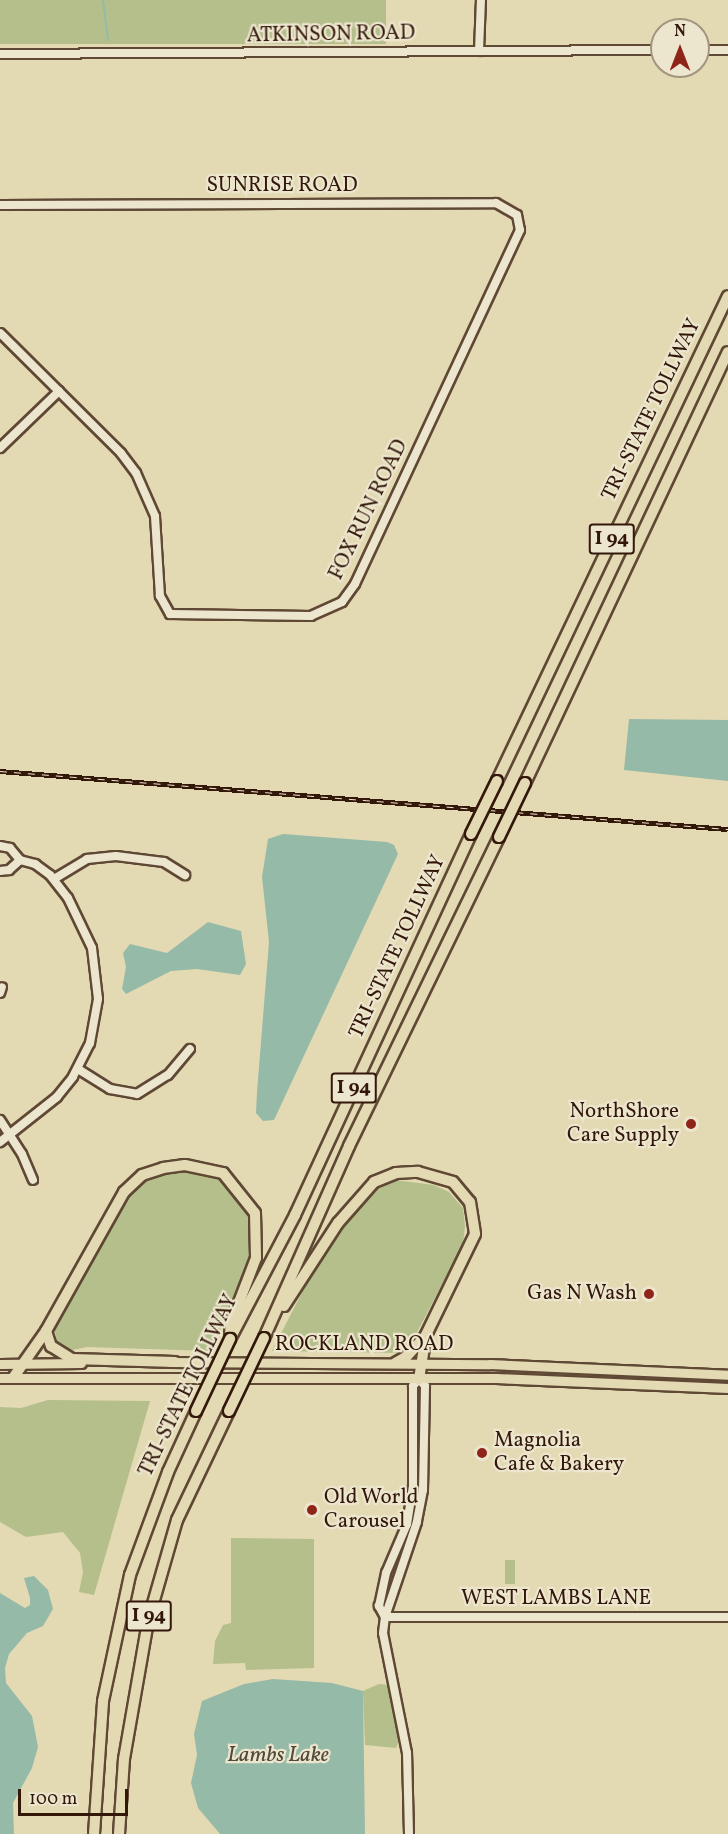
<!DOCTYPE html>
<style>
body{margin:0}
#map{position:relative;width:728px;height:1834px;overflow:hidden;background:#e3d9b3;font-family:Vollkorn,serif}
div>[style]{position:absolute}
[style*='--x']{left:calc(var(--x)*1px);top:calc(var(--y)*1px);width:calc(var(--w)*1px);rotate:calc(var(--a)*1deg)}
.green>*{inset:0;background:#b4bf8c;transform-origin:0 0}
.water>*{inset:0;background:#96baa8}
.stream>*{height:2px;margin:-1px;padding:0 1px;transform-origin:1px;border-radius:1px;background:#96baa8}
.roads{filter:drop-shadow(2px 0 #5f4834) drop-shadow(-2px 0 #5f4834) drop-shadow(0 2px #5f4834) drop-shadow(0 -2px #5f4834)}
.minor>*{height:8px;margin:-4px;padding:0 4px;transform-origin:4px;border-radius:4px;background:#ede6ce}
.major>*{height:9px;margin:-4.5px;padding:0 4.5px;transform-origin:4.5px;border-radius:4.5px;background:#e3d9b3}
.highway>*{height:10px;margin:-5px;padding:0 5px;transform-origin:5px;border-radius:5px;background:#e3d9b3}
.rail>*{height:4.5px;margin-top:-2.25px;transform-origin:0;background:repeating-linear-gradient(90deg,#ede6ce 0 7px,#33180a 0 14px);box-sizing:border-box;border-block:2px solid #33180a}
.bridges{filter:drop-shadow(2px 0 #33180a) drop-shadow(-2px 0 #33180a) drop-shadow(0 2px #33180a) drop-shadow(0 -2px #33180a)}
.highway-bridge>*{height:10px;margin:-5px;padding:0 5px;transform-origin:5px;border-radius:5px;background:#e3d9b3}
.dots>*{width:16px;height:16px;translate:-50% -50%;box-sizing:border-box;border:3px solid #ede6ce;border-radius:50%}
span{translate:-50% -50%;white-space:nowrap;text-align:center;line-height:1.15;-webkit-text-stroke:4.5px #ede6ce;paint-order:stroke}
.shield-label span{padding:2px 4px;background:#ede6ce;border:2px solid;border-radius:4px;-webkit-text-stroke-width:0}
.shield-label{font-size:20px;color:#33180a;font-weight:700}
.street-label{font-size:21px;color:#33180a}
.poi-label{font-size:21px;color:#33180a}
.right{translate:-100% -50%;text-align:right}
.left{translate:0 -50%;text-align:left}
.water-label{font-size:22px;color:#514939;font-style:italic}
.north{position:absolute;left:650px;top:18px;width:60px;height:60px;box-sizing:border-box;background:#ede6ce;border:2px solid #a39480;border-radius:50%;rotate:0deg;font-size:16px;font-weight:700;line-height:24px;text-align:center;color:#33180a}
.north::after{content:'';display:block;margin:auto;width:21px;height:27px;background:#8f2418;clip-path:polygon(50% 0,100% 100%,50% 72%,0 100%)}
.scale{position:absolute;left:18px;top:1789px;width:110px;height:27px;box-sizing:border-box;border:3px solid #33180a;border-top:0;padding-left:8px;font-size:18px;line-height:21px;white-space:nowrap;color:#33180a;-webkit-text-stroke:4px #ede6ce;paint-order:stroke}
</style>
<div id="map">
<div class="green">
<div style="left:0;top:0;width:386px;height:44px"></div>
<div style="clip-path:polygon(171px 1168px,225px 1175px,251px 1213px,254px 1240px,238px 1292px,210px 1351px,87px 1347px,68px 1351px,58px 1347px,53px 1320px,127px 1192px,143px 1177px)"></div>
<div style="clip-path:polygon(395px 1180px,434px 1185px,449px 1192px,463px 1208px,465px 1226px,463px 1244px,411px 1344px,399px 1353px,272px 1351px,311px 1275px,344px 1222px,365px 1195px)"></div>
<div style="clip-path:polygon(48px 1400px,150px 1401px,94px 1595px,79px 1592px,83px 1572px,80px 1553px,63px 1532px,26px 1537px,0 1522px,0 1407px,21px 1408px)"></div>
<div style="clip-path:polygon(231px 1538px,314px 1539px,314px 1668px,246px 1670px,245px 1663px,213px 1664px,215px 1641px,223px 1625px,231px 1623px)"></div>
<div style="left:505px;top:1560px;width:10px;height:24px"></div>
<div style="clip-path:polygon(379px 1684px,390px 1685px,402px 1731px,396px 1748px,365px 1745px,363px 1691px)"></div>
</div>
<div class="water">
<div style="clip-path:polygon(629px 719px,728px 720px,728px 781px,624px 770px)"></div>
<div style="clip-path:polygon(283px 834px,387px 842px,394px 845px,398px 854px,274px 1120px,263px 1121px,256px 1113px,257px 1092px,269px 942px,262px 877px,268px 839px)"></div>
<div style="clip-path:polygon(208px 922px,241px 931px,246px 964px,240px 975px,197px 969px,171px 971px,126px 994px,122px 989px,126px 967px,123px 953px,130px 944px,167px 953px)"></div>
<div style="clip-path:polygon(34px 1576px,48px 1590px,53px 1609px,43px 1626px,27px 1633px,9px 1654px,5px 1668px,6px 1683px,32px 1716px,38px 1747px,32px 1768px,13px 1803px,14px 1834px,0 1834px,0 1593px,25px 1608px,30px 1605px,30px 1598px,24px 1578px)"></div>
<div style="clip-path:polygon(273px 1679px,332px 1683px,363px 1691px,365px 1834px,220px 1834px,198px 1808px,191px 1783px,197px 1755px,194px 1734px,202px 1701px,244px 1684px)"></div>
</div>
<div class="stream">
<div style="--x:103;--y:0;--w:40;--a:82.9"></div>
</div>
<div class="roads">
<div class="minor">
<div style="--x:698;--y:50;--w:30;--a:0"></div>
<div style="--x:479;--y:51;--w:51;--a:-87.8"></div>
<div style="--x:0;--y:54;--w:662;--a:-0.35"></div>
<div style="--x:0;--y:205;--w:496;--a:-0.2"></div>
<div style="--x:496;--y:203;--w:24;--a:30"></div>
<div style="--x:517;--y:215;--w:15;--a:79"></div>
<div style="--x:520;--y:230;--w:391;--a:115"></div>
<div style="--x:355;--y:584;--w:22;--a:126"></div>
<div style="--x:342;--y:602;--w:34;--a:156"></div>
<div style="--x:311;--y:616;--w:141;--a:-179.2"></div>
<div style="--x:170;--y:614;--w:21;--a:-119"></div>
<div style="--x:160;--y:596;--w:80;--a:-93.6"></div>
<div style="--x:155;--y:516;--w:47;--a:-113.8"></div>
<div style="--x:136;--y:473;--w:25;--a:-127"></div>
<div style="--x:121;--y:453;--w:170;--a:-135.2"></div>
<div style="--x:0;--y:448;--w:82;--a:-44"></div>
<div style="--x:0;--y:846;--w:10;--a:11"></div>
<div style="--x:10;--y:848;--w:16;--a:50"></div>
<div style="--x:20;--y:860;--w:16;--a:15"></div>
<div style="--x:35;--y:864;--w:19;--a:36"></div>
<div style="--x:50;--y:875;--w:29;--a:52"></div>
<div style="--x:68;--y:898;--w:55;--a:64.4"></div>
<div style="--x:92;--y:948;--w:51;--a:83.3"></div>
<div style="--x:98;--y:999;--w:45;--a:100.3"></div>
<div style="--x:90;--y:1043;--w:38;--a:117"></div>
<div style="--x:73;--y:1077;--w:26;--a:129"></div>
<div style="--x:57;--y:1097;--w:73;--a:141.7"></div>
<div style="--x:0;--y:871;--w:9;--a:-6"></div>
<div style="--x:9;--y:870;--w:15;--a:-42"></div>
<div style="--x:54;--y:879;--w:39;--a:-31"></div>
<div style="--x:87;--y:859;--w:29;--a:-6"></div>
<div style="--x:116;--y:856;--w:48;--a:7.1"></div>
<div style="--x:164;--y:862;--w:25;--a:32"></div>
<div style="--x:0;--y:993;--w:6;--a:-72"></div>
<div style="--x:78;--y:1069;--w:38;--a:32"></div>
<div style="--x:110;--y:1089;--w:27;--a:10"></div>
<div style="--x:137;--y:1094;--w:36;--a:-32"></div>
<div style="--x:168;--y:1075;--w:34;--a:-50"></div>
<div style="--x:0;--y:1120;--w:40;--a:57.1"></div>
<div style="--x:22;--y:1154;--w:28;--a:67"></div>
<div style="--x:419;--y:1379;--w:9;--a:49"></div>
<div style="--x:425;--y:1386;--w:104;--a:91.1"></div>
<div style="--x:423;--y:1490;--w:33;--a:101"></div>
<div style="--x:417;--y:1522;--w:100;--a:108.6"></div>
<div style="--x:385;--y:1617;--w:13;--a:-119"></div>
<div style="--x:379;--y:1606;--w:34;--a:-78"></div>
<div style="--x:386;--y:1573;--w:53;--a:-66.8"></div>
<div style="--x:407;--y:1524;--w:37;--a:-81"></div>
<div style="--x:413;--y:1487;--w:101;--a:-90"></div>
<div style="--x:413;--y:1386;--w:9;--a:-49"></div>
<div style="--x:409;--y:1834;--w:81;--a:-91.4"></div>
<div style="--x:407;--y:1753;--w:122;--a:-101.3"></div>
<div style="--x:383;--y:1633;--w:16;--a:-83"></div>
<div style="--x:385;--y:1617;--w:343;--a:0"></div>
</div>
<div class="major">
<div style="--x:170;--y:1362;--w:320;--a:0.4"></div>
<div style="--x:490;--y:1364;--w:238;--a:2.6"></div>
<div style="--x:0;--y:1364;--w:81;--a:-0.7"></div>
<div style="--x:0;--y:1378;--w:496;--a:0"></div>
<div style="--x:496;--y:1378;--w:232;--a:2.5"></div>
</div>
<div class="highway">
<div style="--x:497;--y:781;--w:537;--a:-64.53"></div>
<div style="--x:525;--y:783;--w:476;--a:-64.8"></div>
<div style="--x:284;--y:1306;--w:99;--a:-57"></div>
<div style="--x:338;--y:1223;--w:55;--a:-48.7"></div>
<div style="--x:374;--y:1182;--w:24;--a:-22"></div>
<div style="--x:396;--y:1173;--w:22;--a:-3"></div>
<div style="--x:418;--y:1172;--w:36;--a:16"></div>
<div style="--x:453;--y:1182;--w:26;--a:50"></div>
<div style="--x:470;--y:1202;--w:32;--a:81"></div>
<div style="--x:475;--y:1234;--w:112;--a:115.9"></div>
<div style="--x:426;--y:1335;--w:45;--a:99"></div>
<div style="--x:46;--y:1331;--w:16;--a:72"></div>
<div style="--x:51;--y:1346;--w:25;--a:32"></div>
<div style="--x:72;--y:1359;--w:103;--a:1.7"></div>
<div style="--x:264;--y:1338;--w:210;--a:-66.1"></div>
<div style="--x:349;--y:1146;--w:343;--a:-64.1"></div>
<div style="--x:230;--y:1339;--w:140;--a:-62.3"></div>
<div style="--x:295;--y:1215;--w:420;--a:-65.2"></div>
<div style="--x:395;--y:1363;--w:13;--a:-29"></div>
<div style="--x:406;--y:1357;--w:26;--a:-47"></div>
<div style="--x:13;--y:1378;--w:57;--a:-54.9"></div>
<div style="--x:46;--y:1331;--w:159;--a:-60.7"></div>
<div style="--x:124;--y:1192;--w:25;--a:-43"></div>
<div style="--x:142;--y:1175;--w:22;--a:-18"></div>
<div style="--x:163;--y:1168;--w:22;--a:-8"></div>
<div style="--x:185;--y:1165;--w:39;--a:12"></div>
<div style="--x:223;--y:1173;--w:51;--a:51.3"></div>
<div style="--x:255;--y:1213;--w:45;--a:88.7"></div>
<div style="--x:256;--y:1258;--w:70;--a:111"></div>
<div style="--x:231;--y:1323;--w:12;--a:95"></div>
<div style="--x:94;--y:1834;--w:133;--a:-86.1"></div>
<div style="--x:103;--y:1701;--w:129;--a:-77.9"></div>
<div style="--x:130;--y:1575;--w:110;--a:-69.7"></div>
<div style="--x:168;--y:1472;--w:67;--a:-65.3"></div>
<div style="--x:119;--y:1834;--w:75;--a:-86.2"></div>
<div style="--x:124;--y:1759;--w:140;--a:-80.1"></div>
<div style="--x:148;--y:1621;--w:105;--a:-74"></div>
<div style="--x:177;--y:1520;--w:121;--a:-64.5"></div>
</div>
</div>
<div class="rail">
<div style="--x:0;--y:771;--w:730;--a:4.56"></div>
</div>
<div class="bridges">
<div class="highway-bridge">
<div style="--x:471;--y:834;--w:59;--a:-63.9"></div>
<div style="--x:499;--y:837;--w:60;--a:-64.3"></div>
<div style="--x:196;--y:1411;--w:80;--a:-64.7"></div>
<div style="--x:229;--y:1411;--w:81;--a:-64.4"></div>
</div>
</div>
<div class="dots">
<div style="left:691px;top:1124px;background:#8f2418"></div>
<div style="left:649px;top:1294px;background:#8f2418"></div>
<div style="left:482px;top:1453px;background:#8f2418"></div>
<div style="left:312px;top:1510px;background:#8f2418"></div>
</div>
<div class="shield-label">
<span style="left:612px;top:539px">I 94</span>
<span style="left:354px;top:1088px">I 94</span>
<span style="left:149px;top:1616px">I 94</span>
</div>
<div class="street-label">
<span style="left:331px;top:35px;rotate:-1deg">ATKINSON ROAD</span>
<span style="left:282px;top:186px">SUNRISE ROAD</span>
<span style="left:652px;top:410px;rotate:-64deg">TRI-STATE TOLLWAY</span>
<span style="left:369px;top:510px;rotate:-64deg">FOX RUN ROAD</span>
<span style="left:398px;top:947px;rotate:-65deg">TRI-STATE TOLLWAY</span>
<span style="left:364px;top:1345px">ROCKLAND ROAD</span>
<span style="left:189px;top:1386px;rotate:-64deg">TRI-STATE TOLLWAY</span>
<span style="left:556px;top:1599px">WEST LAMBS LANE</span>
</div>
<div class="poi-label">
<span class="right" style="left:679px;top:1124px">NorthShore<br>Care Supply</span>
<span class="right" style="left:637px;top:1294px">Gas N Wash</span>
<span class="left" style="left:494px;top:1453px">Magnolia<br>Cafe &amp; Bakery</span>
<span class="left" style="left:324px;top:1510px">Old World<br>Carousel</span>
</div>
<div class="water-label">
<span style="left:278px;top:1756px">Lambs Lake</span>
</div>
<div class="north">N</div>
<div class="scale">100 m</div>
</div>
